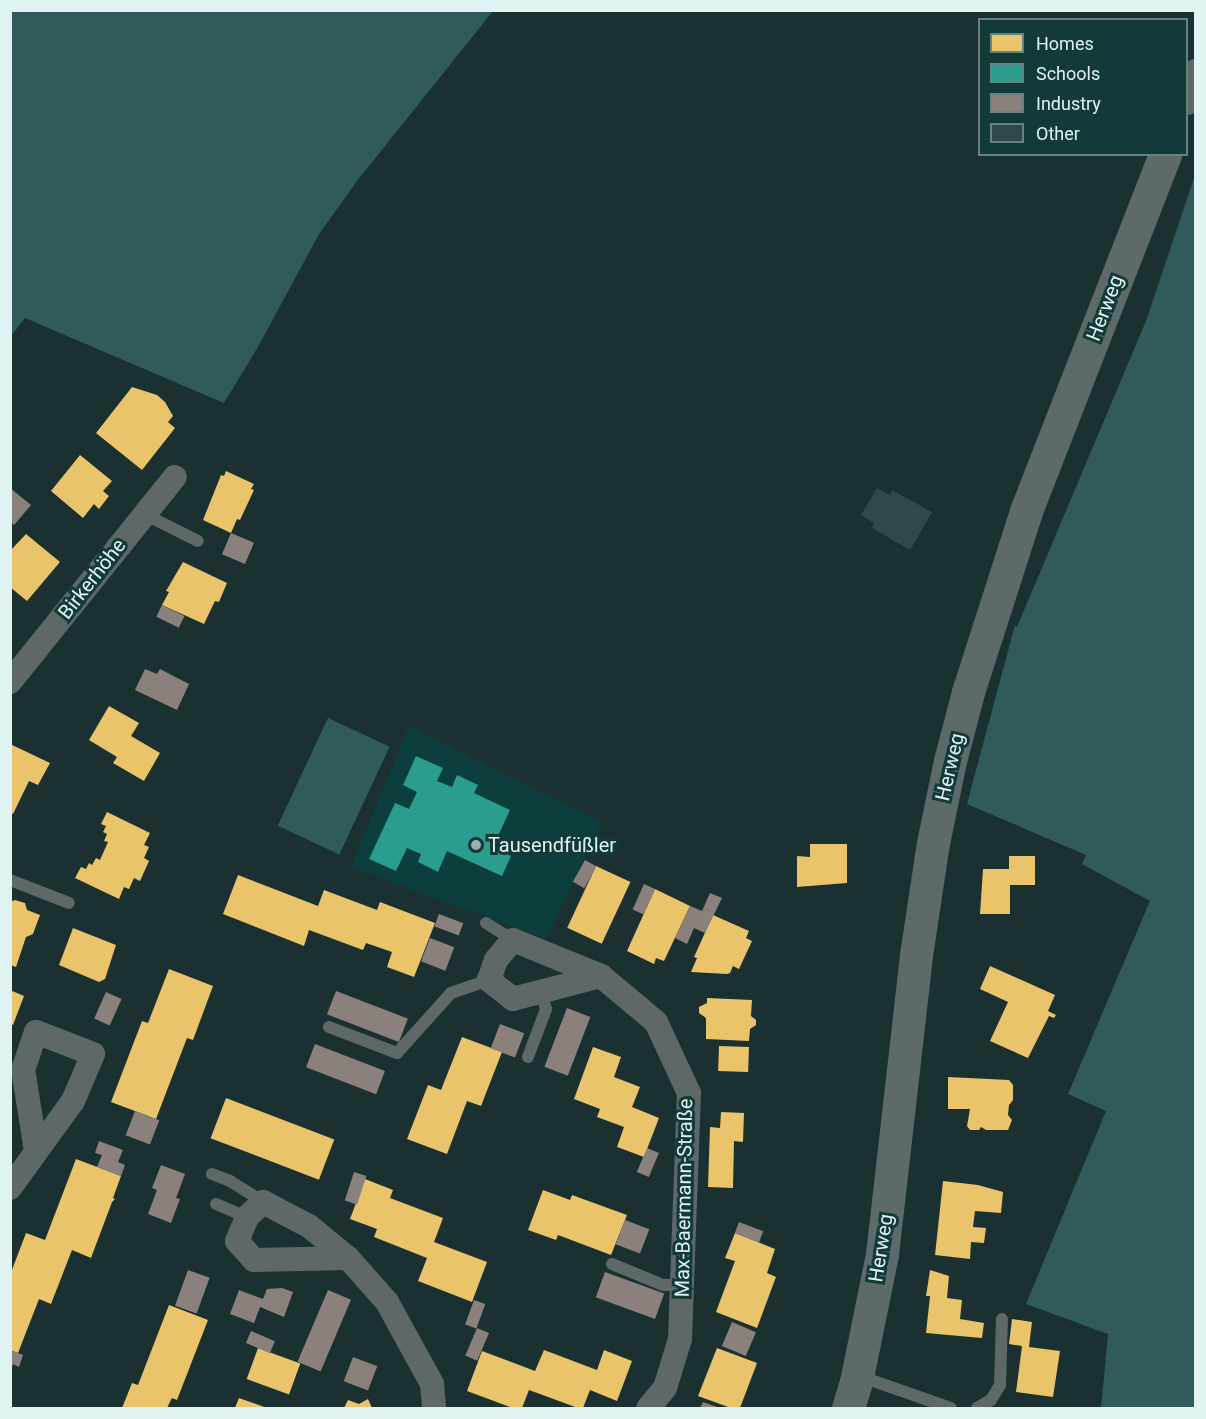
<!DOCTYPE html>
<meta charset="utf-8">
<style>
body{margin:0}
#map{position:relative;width:1206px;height:1419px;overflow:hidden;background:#1b3131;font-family:Roboto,sans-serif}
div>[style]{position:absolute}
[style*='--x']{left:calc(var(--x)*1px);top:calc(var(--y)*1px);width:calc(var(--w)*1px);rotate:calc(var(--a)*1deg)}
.built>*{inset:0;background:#0d3e3e}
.green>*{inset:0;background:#315b5b;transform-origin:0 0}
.homes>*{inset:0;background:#e9c46a;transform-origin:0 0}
.schools>*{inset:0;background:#2a9d8f}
.industry>*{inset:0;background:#8a817c;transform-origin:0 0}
.building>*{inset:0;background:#304848}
.lane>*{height:12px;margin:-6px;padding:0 6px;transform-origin:6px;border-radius:6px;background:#5e6868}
.street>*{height:24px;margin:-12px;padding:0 12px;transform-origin:12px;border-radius:12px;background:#5e6868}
.secondary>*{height:33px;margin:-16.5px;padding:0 16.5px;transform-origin:16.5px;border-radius:16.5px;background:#5d6a6a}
.dots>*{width:16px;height:16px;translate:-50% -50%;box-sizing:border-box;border:3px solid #133939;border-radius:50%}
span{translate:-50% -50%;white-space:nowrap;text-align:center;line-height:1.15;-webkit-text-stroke:6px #133939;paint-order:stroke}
.street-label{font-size:20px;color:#dff3f2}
.poi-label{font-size:20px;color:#dff3f2}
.left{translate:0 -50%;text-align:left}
.frame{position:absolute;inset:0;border:12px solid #dff3f2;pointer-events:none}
.legend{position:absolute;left:978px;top:18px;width:210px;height:138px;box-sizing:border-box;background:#133939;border:2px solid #658383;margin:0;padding:8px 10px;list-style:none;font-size:18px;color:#dff3f2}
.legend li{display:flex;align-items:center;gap:12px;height:30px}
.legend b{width:30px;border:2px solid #658383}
</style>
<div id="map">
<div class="built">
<div style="clip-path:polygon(409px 727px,602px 822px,546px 939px,351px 867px)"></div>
</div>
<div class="green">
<div style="clip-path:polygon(11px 10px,493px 10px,493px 11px,357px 181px,319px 234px,259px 345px,224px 403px,25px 318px,11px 336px)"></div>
<div style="clip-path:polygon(1195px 175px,1195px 1408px,1101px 1408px,1108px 1334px,1026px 1304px,1106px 1111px,1068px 1094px,1150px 901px,1082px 864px,1086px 855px,967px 804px,1015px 625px,1017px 627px,1146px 321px)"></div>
<div style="left:328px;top:718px;width:68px;height:119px;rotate:25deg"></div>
</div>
<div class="homes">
<div style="clip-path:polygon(132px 387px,157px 395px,165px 402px,173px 416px,168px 422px,175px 428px,142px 470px,96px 433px)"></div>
<div style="clip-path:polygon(80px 455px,112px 481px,103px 491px,109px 496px,99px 509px,94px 504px,83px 518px,51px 491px)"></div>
<div style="clip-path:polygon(226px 471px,254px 484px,251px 489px,254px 490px,240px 520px,237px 519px,231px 533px,203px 520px,221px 475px,224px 476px)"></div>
<div style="clip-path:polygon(26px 534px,60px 562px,27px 601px,10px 587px,10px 551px)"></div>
<div style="clip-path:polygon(183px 562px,227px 583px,219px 602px,215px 601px,204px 624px,162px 605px,169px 592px,166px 591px)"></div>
<div style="clip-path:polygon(109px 706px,139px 723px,131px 736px,160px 753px,144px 781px,113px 763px,117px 757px,89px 740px)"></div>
<div style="clip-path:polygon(10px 744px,50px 763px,38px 785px,29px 781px,13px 814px,10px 813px)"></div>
<div style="clip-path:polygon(107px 812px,150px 833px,144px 845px,149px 847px,144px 858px,149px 861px,140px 881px,134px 878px,129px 889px,124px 887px,119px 899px,75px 878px,81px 867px,86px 869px,89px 863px,92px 865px,96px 858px,100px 860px,108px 842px,104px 841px,107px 834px,103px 832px,106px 826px,101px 824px)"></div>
<div style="clip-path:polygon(810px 844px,847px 844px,847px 883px,797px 887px,797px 856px,810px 857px)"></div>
<div style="clip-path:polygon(1009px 856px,1035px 856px,1035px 885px,1010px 885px,1010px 914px,980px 914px,983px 869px,1009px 869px)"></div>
<div style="left:596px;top:866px;width:38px;height:68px;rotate:25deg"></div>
<div style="clip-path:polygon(238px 875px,318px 906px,324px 890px,377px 910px,380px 902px,435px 923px,414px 977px,387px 967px,392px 952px,366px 943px,363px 950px,309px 930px,304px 946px,223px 914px)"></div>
<div style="clip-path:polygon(655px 889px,690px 906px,664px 961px,656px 958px,654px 964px,627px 951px)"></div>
<div style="clip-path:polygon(15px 900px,25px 903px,27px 910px,40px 915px,33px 934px,26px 937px,16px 967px,10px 965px,10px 902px)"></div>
<div style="clip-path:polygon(713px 915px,749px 931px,746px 938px,752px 941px,739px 969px,733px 966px,730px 973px,727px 974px,691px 972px,697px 958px,694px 957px)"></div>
<div style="clip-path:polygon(73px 928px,116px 945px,105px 979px,99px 982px,59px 965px)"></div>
<div style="clip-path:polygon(990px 966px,1055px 995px,1048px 1011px,1056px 1015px,1054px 1018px,1049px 1016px,1028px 1058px,990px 1041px,1008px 1002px,980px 989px)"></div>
<div style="clip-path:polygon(169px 969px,213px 986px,193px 1040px,187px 1038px,156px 1119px,111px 1102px,142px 1021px,148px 1023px)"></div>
<div style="clip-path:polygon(10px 990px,24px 996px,13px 1025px,10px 1024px)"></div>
<div style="clip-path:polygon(707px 998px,752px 1000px,751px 1016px,756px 1020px,756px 1025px,750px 1029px,749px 1041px,706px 1039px,706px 1018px,699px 1013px,699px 1007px,707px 1003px)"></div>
<div style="clip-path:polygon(462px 1037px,502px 1052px,481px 1106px,467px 1101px,447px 1154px,407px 1139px,428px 1085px,441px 1090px)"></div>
<div style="left:719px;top:1046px;width:30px;height:25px;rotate:2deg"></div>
<div style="clip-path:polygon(593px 1047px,621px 1057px,614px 1077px,640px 1087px,632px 1107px,659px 1118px,644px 1157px,617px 1147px,624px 1127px,597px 1117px,600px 1109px,574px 1099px)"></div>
<div style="clip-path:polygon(948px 1077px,1009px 1080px,1013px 1085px,1013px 1100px,1009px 1105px,1008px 1115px,1012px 1120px,1008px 1130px,986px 1130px,981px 1127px,979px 1130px,970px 1130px,967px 1126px,970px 1109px,948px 1109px)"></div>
<div style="left:226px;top:1098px;width:116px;height:43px;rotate:21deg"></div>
<div style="clip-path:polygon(721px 1112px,744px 1113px,743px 1142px,734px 1141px,733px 1188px,708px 1187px,710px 1127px,720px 1128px)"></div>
<div style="clip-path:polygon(76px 1159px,121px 1176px,113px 1198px,115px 1199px,112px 1202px,91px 1258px,72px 1250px,51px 1304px,39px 1299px,18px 1353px,10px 1350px,10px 1275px,26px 1233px,45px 1240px)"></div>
<div style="clip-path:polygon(365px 1179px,393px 1190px,390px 1198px,443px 1218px,434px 1242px,487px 1262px,472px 1302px,418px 1281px,427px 1258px,374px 1237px,377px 1229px,350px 1219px)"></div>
<div style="clip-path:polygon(943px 1181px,978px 1185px,1003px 1192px,1001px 1213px,975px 1211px,973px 1227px,986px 1228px,984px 1243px,971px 1242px,970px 1259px,935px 1255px)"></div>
<div style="clip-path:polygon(543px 1190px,570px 1200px,572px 1195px,627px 1215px,611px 1255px,558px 1235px,556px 1240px,528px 1230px)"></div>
<div style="clip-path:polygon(735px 1233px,775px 1249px,767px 1273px,776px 1277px,757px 1328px,716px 1312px,735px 1261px,725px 1258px)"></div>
<div style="clip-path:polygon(930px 1270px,949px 1276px,947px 1298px,962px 1300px,960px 1319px,984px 1323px,982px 1338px,926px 1333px,930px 1296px,926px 1296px)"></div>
<div style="clip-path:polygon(169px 1305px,208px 1320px,177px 1400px,172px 1398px,167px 1408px,122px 1408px,132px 1383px,138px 1385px)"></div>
<div style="clip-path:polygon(1012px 1319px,1032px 1322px,1029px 1347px,1060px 1351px,1053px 1397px,1016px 1392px,1022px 1346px,1009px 1344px)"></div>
<div style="left:258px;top:1348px;width:45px;height:33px;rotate:20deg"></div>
<div style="clip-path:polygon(717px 1348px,757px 1363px,740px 1408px,731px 1408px,698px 1396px)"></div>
<div style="clip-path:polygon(544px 1350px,597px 1370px,604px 1350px,632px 1361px,617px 1401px,590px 1390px,583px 1408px,578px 1408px,529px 1390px,522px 1408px,513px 1408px,467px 1391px,482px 1351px,535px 1371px)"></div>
<div style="clip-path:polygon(239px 1398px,267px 1408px,235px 1408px)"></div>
<div style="clip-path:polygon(368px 1399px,372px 1408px,344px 1408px,348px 1400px,359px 1404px)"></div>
</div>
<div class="schools">
<div style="clip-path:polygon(416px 756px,443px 768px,437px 781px,452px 787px,457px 775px,478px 785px,474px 793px,510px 810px,498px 836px,493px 833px,490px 839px,496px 842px,493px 847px,511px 856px,502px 876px,447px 851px,438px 872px,418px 862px,421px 854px,407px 848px,396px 871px,369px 859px,395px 803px,409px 809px,417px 792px,403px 785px)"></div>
</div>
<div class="industry">
<div style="clip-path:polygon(10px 488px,31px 505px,14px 525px,10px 521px)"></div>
<div style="left:231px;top:533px;width:25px;height:23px;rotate:23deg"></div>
<div style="left:162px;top:605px;width:25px;height:13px;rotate:26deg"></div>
<div style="clip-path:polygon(145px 669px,157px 674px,160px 669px,189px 684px,177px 710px,135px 690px)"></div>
<div style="left:585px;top:860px;width:13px;height:25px;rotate:29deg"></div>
<div style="left:644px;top:884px;width:12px;height:28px;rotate:24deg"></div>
<div style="clip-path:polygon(710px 893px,722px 898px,705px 933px,694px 928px,687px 944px,675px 938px,690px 906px,702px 911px)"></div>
<div style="left:439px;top:914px;width:26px;height:13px;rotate:21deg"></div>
<div style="left:430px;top:938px;width:26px;height:25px;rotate:21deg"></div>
<div style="left:336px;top:991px;width:77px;height:25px;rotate:21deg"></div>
<div style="left:106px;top:992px;width:17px;height:29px;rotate:24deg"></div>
<div style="left:567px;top:1008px;width:25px;height:63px;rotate:21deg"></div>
<div style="left:500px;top:1024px;width:26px;height:26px;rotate:21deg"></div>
<div style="left:315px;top:1044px;width:75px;height:25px;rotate:21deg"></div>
<div style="left:135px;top:1111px;width:26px;height:26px;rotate:21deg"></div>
<div style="clip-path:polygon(99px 1141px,123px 1150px,118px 1162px,125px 1165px,121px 1176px,97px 1167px,102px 1155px,95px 1153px)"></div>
<div style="left:647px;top:1148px;width:13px;height:26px;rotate:23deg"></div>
<div style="clip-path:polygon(161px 1165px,185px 1174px,176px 1198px,180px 1199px,171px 1223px,148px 1214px,157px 1190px,152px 1188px)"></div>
<div style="left:354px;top:1172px;width:13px;height:30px;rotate:18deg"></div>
<div style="left:625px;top:1220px;width:26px;height:26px;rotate:21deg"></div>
<div style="left:739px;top:1222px;width:26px;height:12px;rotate:21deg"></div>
<div style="left:188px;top:1270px;width:23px;height:38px;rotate:20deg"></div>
<div style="left:605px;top:1272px;width:63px;height:27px;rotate:20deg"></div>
<div style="clip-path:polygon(282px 1288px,293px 1292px,284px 1317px,260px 1307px,254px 1323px,230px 1314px,239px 1290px,263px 1299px,267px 1289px)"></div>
<div style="left:328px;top:1290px;width:25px;height:78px;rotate:23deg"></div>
<div style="left:474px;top:1300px;width:12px;height:26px;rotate:20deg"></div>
<div style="left:732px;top:1322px;width:26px;height:26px;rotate:23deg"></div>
<div style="left:477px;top:1328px;width:13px;height:30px;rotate:23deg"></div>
<div style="left:251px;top:1331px;width:26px;height:13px;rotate:23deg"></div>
<div style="clip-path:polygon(10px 1350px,23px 1355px,19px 1367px,13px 1364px,11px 1371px)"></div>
<div style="left:353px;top:1357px;width:26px;height:26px;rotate:21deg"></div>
<div style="clip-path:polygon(703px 1402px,720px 1408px,700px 1408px)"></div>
</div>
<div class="building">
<div style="clip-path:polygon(877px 488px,890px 495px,892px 490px,932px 512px,910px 550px,872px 528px,874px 523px,861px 515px)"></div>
</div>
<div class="lane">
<div style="--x:144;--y:514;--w:60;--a:26.6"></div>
<div style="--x:10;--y:880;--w:63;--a:21.3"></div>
<div style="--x:486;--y:923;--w:32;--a:32"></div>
<div style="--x:329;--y:1027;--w:73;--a:20.9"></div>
<div style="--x:397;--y:1053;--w:81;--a:-48"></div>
<div style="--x:451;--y:993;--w:40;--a:-18.9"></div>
<div style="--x:528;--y:1057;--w:51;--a:-69.4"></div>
<div style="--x:546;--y:1009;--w:18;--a:-106"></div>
<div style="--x:212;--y:1174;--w:19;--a:21"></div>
<div style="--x:230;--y:1181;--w:39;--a:32"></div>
<div style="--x:216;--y:1204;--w:34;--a:23"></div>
<div style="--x:612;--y:1264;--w:55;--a:22.4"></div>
<div style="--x:663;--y:1285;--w:20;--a:0"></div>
<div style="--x:859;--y:1376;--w:97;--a:19.2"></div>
<div style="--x:977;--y:1408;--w:16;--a:-30"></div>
<div style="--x:991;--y:1400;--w:17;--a:-59"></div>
<div style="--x:1000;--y:1385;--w:66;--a:-88.3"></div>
</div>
<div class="street">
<div style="--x:10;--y:682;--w:263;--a:-51.2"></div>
<div style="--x:601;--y:976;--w:91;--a:165.4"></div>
<div style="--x:513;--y:999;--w:31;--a:-142"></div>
<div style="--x:489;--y:980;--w:21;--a:-71"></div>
<div style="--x:496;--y:960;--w:26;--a:-50"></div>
<div style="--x:513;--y:940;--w:95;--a:22.2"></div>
<div style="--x:601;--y:976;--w:72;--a:39.9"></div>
<div style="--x:656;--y:1022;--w:78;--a:65.1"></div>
<div style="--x:689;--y:1093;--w:246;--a:92.1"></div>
<div style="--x:680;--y:1339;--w:51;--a:107"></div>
<div style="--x:665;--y:1388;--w:26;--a:130"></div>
<div style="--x:10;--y:1188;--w:107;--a:-54.1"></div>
<div style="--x:73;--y:1101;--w:51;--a:-66.9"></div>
<div style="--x:93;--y:1054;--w:61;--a:-158.9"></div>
<div style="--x:36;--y:1032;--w:39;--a:109"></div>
<div style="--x:23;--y:1069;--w:83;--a:81"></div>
<div style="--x:348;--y:1258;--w:94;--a:178.8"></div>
<div style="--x:254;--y:1260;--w:25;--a:-132"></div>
<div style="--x:237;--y:1241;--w:26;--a:-67"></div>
<div style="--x:247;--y:1217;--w:22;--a:-43"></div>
<div style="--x:263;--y:1202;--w:52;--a:27.6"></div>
<div style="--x:309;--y:1226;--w:50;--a:39.4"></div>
<div style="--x:348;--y:1258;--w:59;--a:48.4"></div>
<div style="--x:387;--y:1302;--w:94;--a:61.2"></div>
<div style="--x:432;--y:1384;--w:24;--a:85"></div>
</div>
<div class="secondary">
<div style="--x:1186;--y:98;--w:25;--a:-67"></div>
<div style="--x:848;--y:1408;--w:27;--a:-73"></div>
<div style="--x:856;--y:1382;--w:131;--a:-78.5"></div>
<div style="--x:882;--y:1254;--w:301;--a:-83.5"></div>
<div style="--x:916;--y:955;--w:113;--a:-81.4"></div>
<div style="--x:933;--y:843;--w:84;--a:-78.3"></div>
<div style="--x:950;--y:761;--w:71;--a:-75.4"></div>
<div style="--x:968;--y:692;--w:190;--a:-72.2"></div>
<div style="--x:1026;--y:511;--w:383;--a:-68.7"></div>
</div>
<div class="dots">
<div style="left:476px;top:845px;background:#9aafae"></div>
</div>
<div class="street-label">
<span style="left:1105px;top:308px;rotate:-69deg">Herweg</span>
<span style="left:92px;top:579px;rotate:-52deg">Birkerhöhe</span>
<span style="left:950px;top:767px;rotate:-77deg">Herweg</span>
<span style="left:684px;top:1198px;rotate:-89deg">Max-Baermann-Straße</span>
<span style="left:881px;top:1248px;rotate:-81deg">Herweg</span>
</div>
<div class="poi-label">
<span class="left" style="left:488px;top:845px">Tausendfüßler</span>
</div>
<div class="frame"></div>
<ul class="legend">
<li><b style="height:16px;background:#e9c46a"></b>Homes</li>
<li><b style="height:16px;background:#2a9d8f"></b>Schools</li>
<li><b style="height:16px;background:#8a817c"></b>Industry</li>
<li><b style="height:16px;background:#304848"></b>Other</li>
</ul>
</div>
